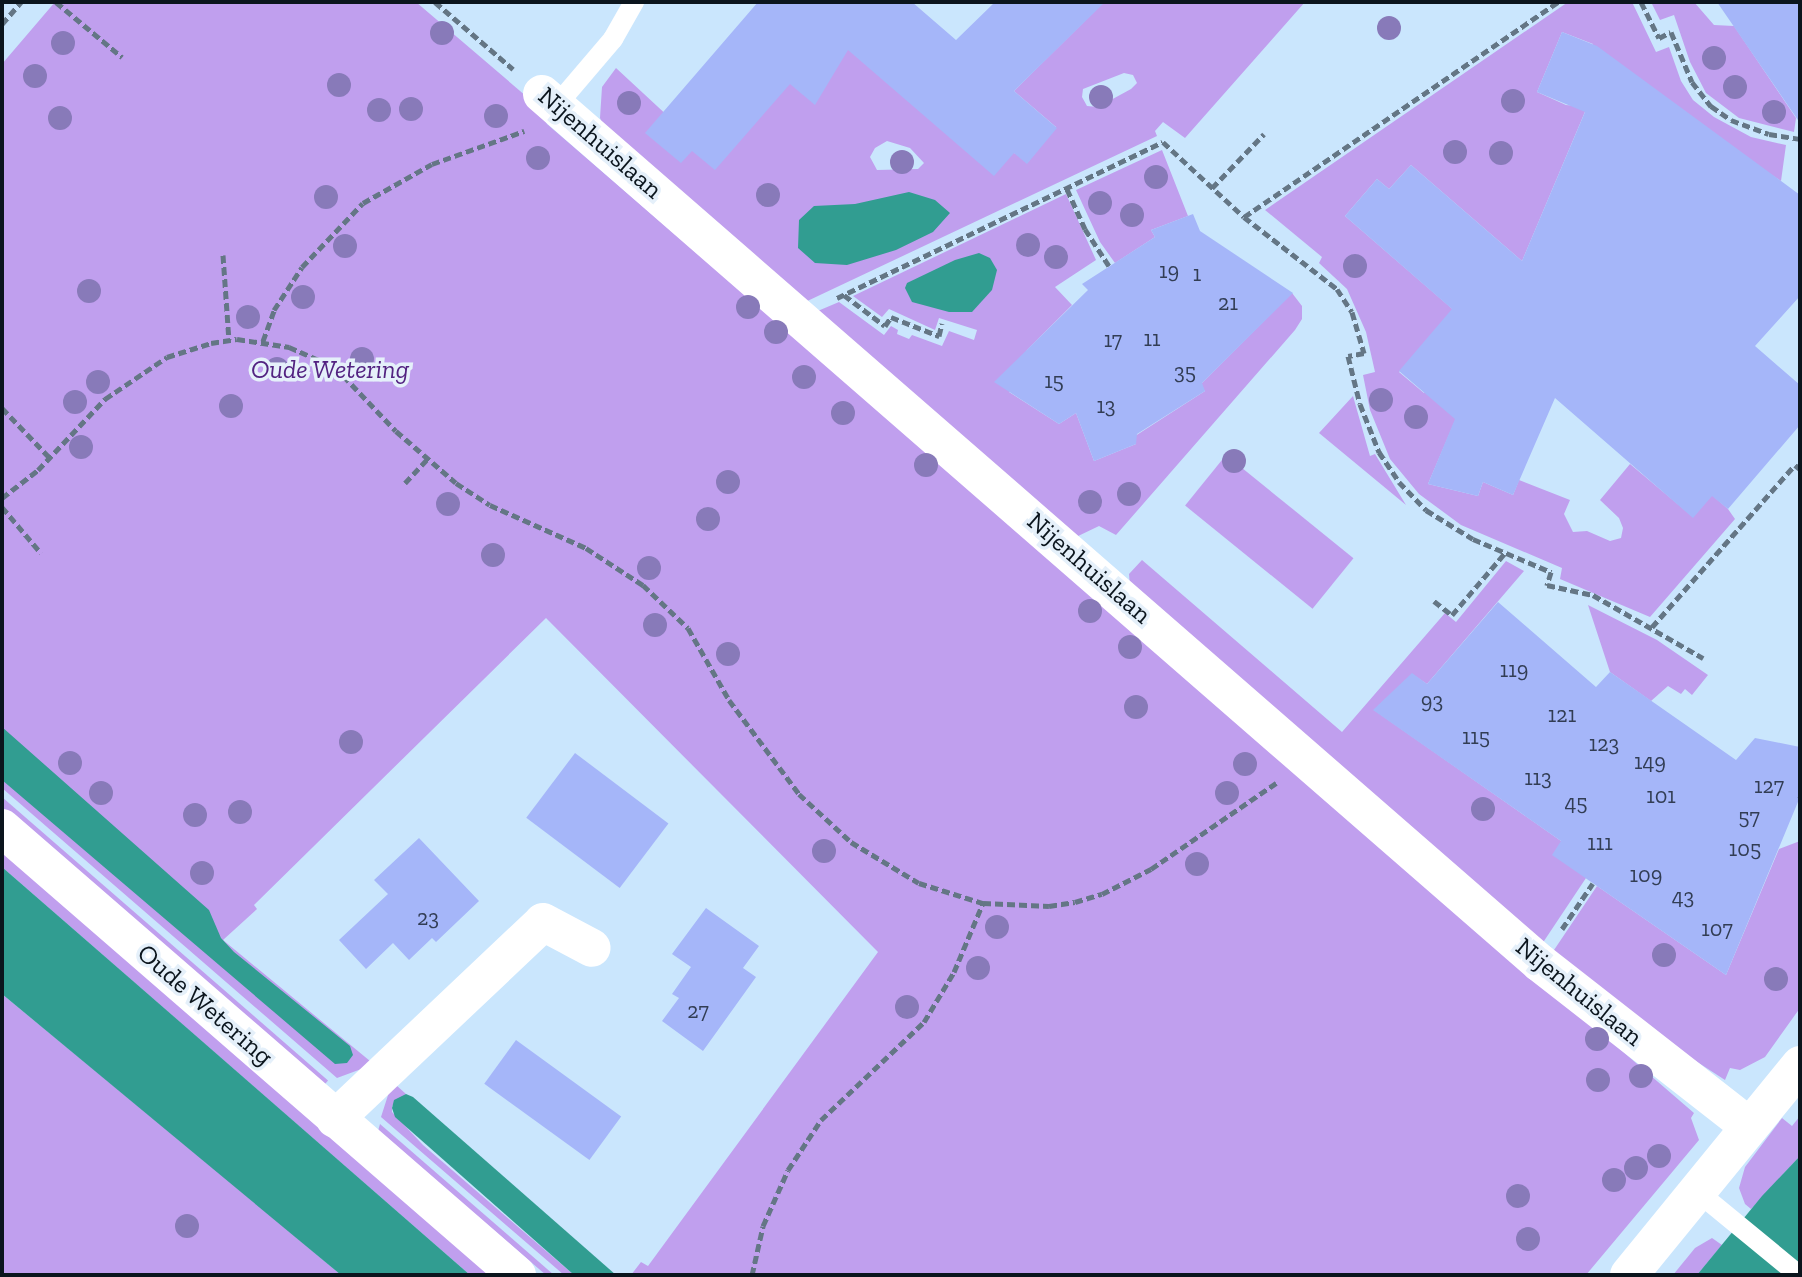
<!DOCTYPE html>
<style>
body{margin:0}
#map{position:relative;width:1802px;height:1277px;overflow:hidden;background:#cae6fd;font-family:"Zilla Slab",serif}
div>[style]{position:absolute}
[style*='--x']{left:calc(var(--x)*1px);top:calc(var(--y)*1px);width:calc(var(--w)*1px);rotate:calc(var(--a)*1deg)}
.green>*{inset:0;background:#c09fee;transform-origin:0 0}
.water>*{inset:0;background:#319d91}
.building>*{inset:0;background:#a5b6f9;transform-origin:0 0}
.path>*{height:5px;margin-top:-2.5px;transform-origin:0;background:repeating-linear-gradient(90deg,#647685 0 8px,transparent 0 12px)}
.service>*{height:20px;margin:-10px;padding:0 10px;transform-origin:10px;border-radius:10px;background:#fff}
.minor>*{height:38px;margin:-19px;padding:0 19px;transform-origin:19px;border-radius:19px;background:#fff}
.trees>*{width:24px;height:24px;margin:-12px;border-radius:50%;background:#887ab9}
span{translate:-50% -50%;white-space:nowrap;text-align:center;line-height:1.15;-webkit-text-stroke:7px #e5f0fa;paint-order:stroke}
.number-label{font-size:22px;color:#323d54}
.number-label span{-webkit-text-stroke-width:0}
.street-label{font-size:26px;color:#0b151d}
.park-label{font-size:26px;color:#522281;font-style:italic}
.frame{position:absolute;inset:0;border:4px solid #0b151d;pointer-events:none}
</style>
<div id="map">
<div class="green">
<div style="clip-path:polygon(55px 2px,416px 2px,540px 108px,547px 124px,1694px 1113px,1691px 1118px,1699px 1140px,1586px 1275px,631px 1275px,641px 1262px,648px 1266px,878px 952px,546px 618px,254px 905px,257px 909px,223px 940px,370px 1061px,364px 1068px,337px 1078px,2px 788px,2px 64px)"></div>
<div style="clip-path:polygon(evenodd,1104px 2px,1305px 2px,1185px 138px,1163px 122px,1155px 131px,1157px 136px,801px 304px,608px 136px,600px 118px,602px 87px,616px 68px,671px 119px,692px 148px,832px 34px,1028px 162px,1056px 127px,1014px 91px,1104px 2px,1124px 73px,1133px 75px,1137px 83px,1131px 89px,1098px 107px,1087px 106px,1082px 97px,1083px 89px,1124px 73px,1104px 2px,887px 141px,910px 148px,924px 163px,918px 169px,877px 170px,870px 157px,875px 148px,887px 141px)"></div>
<div style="clip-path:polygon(1568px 2px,1632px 2px,1656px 52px,1669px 47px,1681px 81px,1693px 100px,1714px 117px,1751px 137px,1786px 145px,1781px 181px,1589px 57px,1593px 44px,1562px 32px,1537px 92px,1566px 105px,1587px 107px,1522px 261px,1411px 165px,1389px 189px,1377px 179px,1345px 216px,1457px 313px,1399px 372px,1424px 393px,1453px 359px,1477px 369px,1428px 484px,1478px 496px,1483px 482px,1513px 495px,1519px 480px,1570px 500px,1564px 514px,1573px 532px,1587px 531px,1610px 541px,1621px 538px,1623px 528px,1619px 518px,1600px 500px,1630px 464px,1693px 517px,1712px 495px,1728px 509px,1735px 519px,1650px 617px,1560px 579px,1562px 568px,1461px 525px,1419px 494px,1390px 459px,1370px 410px,1363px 375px,1375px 372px,1366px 332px,1347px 289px,1319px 263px,1322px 257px,1265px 210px)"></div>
<div style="clip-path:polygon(1651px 2px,1694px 2px,1714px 25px,1734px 26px,1796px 118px,1794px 132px,1739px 118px,1706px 93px,1690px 62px,1674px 15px,1660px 20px)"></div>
<div style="clip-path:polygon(1162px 150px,1188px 216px,1151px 230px,1155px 237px,1115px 263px,1100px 242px,1076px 190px)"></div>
<div style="clip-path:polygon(1066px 194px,1096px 260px,1055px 287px,1072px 305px,1027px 350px,1009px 392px,1059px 424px,1076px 413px,1094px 461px,1136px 444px,1132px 438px,1205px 391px,1200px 385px,1292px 293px,1302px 306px,1302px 319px,1295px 330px,1116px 535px,1099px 526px,1074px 538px,813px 313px,839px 302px,884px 335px,891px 326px,898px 330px,897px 334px,909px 339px,912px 335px,942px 346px,949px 331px,974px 340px,977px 330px,939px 318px,935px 330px,889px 309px,882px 317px,853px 296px)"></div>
<div style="clip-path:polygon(1353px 396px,1370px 456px,1375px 454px,1406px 505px,1319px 433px)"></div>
<div style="left:1226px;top:455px;width:164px;height:65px;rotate:39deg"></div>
<div style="clip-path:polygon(1142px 560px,1342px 732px,1445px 613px,1456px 622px,1506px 561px,1524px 571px,1427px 684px,1412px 674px,1374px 710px,1561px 841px,1586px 878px,1542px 944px,1130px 586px,1129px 574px)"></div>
<div style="clip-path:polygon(1588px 605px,1657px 640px,1708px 675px,1692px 695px,1685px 689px,1681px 694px,1668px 686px,1651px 701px,1610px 672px)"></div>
<div style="left:2px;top:797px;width:432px;height:8px;rotate:41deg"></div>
<div style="clip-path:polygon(1800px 841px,1800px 1008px,1765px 1057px,1740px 1070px,1730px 1068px,1725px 1080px,1631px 1019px,1552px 953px,1597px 886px,1726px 975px,1779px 849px)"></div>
<div style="clip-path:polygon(2px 849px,495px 1275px,470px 1275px,2px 867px)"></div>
<div style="clip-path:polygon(2px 994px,240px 1190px,341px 1275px,2px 1275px)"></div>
<div style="clip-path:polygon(396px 1085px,406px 1094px,392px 1106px,392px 1112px,423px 1145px,574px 1275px,564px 1275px,381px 1117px,389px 1092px)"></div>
<div style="clip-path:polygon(1800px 1116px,1800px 1156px,1751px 1209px,1745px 1204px,1739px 1188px,1745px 1167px,1782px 1118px,1792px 1126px)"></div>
<div style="clip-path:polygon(380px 1124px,554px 1275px,546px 1275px,378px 1131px)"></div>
<div style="clip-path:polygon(1712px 1238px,1722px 1245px,1697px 1275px,1673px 1275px,1695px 1248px)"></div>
</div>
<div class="water">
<div style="clip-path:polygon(909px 192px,935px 200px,950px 213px,933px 232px,896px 250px,847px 265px,815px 263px,798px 248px,799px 220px,814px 206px,855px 204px)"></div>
<div style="clip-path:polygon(979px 253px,990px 258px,997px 270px,992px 290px,972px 312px,949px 312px,912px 302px,905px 288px,907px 283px,955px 260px)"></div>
<div style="clip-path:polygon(2px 727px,209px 910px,221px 938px,234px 952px,350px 1046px,353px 1055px,347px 1063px,335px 1064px,2px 780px)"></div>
<div style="clip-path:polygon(2px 867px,187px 1028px,470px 1275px,341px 1275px,2px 994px)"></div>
<div style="clip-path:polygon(406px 1094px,413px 1097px,616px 1275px,574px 1275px,395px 1117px,392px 1108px,394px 1100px)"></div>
<div style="clip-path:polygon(1800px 1156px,1800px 1275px,1697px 1275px,1762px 1196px)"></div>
</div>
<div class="building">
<div style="clip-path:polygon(758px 2px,912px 2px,956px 40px,995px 2px,1105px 2px,1014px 91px,1057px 128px,1027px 164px,1014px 153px,994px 176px,848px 50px,815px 105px,790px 84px,715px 170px,692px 151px,681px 163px,645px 133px)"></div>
<div style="clip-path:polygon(1717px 2px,1800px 2px,1800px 123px)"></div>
<div style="clip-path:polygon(1562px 32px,1597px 46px,1800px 195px,1800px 296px,1755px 346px,1800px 385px,1800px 425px,1728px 509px,1712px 496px,1693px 518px,1555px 398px,1513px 495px,1483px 482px,1478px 496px,1428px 484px,1455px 419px,1399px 371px,1452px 309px,1345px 216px,1377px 179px,1389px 189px,1411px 165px,1522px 261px,1585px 112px,1537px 92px)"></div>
<div style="clip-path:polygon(1193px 214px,1200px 231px,1293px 293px,1202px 383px,1205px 391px,1137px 434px,1136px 444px,1094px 461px,1076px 413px,1059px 424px,994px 382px,1088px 290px,1082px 284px,1155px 237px,1151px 230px)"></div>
<div style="clip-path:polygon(1498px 602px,1596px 687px,1610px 672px,1736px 760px,1755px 738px,1800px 747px,1800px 797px,1726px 975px,1552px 855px,1561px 841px,1373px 710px,1412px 673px,1427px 684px)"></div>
<div style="left:575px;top:753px;width:117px;height:81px;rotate:37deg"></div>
<div style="clip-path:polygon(419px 838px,479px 901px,436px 942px,432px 938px,409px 960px,393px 943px,366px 969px,339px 940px,388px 894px,374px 880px)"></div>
<div style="clip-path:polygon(706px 908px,759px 946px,743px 968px,756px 977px,703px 1051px,662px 1021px,679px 998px,672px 994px,691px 967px,672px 954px)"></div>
<div style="left:516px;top:1040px;width:130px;height:54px;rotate:36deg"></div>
</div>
<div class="path">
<div style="--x:56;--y:2;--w:86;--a:39.8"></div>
<div style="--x:435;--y:2;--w:103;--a:40.7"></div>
<div style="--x:1641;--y:2;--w:40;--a:63.4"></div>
<div style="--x:1659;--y:38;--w:13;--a:-27"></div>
<div style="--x:1671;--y:32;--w:54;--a:67.2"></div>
<div style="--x:1692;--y:82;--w:31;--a:52"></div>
<div style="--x:1711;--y:106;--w:24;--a:35"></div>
<div style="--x:1731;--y:120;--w:40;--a:20.2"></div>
<div style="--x:1769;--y:134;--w:31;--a:9"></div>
<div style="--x:2;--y:24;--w:29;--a:-49"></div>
<div style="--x:1212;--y:188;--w:75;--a:-46.1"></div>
<div style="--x:1067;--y:189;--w:44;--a:65.8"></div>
<div style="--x:1085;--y:229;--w:44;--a:57"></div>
<div style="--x:1244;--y:217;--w:381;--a:-34.4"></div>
<div style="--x:223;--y:255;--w:85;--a:86"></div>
<div style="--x:844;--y:295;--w:51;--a:37.1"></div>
<div style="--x:885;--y:326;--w:11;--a:-56"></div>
<div style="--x:891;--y:317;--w:52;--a:21.6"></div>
<div style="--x:939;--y:336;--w:13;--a:-77"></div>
<div style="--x:837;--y:298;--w:361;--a:-25.6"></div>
<div style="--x:1163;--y:142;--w:110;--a:42.8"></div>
<div style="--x:1244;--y:217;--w:118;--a:37.7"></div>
<div style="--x:1337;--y:289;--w:27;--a:57"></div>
<div style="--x:1352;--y:312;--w:43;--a:73.7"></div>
<div style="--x:1364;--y:353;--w:16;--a:169"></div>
<div style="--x:1348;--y:356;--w:49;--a:76"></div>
<div style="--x:1360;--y:404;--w:52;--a:68.4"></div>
<div style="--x:1379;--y:452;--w:36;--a:56"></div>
<div style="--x:1399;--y:482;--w:39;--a:46"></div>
<div style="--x:1426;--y:510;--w:55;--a:31.7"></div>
<div style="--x:1473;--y:539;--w:85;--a:22.9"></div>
<div style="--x:1551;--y:572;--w:14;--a:107"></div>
<div style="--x:1547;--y:585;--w:47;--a:12.3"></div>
<div style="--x:1593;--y:595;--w:127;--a:29.8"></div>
<div style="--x:263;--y:341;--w:33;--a:-70"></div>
<div style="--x:274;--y:310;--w:51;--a:-56.9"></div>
<div style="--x:302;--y:267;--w:88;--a:-46.4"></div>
<div style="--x:363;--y:203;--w:79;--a:-29.5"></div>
<div style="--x:432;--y:164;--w:98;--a:-19.7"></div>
<div style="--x:2;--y:408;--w:69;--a:46.2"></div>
<div style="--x:405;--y:483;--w:33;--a:-47"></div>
<div style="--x:2;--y:498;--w:46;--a:-37.9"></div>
<div style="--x:38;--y:470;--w:98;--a:-46.7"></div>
<div style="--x:105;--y:399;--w:75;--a:-34.1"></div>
<div style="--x:167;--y:357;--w:46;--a:-17.7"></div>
<div style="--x:211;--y:343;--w:26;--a:-9"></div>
<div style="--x:237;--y:339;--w:53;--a:8.7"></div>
<div style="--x:289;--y:347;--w:50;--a:23.5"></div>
<div style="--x:335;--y:367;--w:88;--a:46.4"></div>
<div style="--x:396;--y:431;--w:79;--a:40.9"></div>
<div style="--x:456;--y:483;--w:40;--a:32.9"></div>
<div style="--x:490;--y:505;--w:105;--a:24.1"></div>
<div style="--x:586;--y:548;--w:68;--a:33"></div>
<div style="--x:643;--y:585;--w:62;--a:43.7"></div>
<div style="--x:688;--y:628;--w:83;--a:60.3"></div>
<div style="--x:729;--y:700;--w:117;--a:53.3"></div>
<div style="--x:799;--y:794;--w:71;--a:42.7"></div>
<div style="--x:851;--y:842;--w:79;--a:31.1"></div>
<div style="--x:919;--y:883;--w:67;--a:17.4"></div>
<div style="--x:983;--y:903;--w:66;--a:2.6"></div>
<div style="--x:1049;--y:906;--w:26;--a:-9"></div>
<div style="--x:1075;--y:902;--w:28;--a:-17"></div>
<div style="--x:1102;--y:894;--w:55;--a:-27"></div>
<div style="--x:1151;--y:869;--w:152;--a:-34.5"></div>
<div style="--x:2;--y:507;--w:60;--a:49.7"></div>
<div style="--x:1434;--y:601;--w:23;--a:38"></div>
<div style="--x:1452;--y:615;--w:82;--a:-49.5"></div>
<div style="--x:1652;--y:627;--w:216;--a:-48.6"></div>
<div style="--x:1795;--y:465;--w:6;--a:39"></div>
<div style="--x:1800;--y:798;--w:1;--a:-90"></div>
<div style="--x:1562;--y:929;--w:55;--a:-56"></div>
<div style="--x:752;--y:1275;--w:50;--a:-77.3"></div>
<div style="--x:763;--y:1226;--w:61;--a:-65.9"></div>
<div style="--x:788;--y:1170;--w:60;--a:-56.6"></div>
<div style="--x:821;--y:1120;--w:142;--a:-43.6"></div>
<div style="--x:924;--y:1022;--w:58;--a:-59"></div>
<div style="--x:954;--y:972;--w:75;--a:-67.2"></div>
</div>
<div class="service">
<div style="--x:556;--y:106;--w:88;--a:-49.6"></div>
<div style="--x:613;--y:39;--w:43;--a:-60.4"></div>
<div style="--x:1699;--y:1193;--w:129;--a:39.4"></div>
</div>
<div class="minor">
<div style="--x:542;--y:94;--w:1323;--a:41.05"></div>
<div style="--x:1540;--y:963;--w:266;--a:38"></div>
<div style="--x:2;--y:828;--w:682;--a:40.96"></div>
<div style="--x:335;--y:1119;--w:286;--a:-43.4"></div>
<div style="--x:543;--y:922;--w:55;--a:28"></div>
<div style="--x:1629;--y:1275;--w:271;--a:-50.8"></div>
</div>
<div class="trees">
<div style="left:1389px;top:28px"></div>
<div style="left:442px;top:33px"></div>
<div style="left:63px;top:43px"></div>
<div style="left:1714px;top:58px"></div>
<div style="left:35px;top:76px"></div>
<div style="left:339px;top:85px"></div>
<div style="left:1735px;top:87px"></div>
<div style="left:1101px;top:97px"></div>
<div style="left:1513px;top:101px"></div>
<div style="left:629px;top:103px"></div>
<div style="left:411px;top:109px"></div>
<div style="left:379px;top:110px"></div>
<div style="left:1774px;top:112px"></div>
<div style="left:496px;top:116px"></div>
<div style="left:60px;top:118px"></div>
<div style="left:1455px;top:152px"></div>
<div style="left:1501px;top:153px"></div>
<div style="left:538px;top:158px"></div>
<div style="left:902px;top:162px"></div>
<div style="left:1156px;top:177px"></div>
<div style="left:768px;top:195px"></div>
<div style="left:326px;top:197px"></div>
<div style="left:1100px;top:203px"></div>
<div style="left:1132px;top:215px"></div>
<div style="left:1028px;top:245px"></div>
<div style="left:345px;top:246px"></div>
<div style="left:1056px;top:257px"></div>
<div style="left:1355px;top:266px"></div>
<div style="left:89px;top:291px"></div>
<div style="left:303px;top:297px"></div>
<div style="left:748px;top:307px"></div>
<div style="left:248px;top:317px"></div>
<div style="left:776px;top:332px"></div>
<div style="left:362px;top:359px"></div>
<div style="left:277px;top:369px"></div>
<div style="left:804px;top:377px"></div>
<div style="left:98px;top:382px"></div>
<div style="left:1381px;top:400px"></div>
<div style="left:75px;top:402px"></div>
<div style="left:231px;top:406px"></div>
<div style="left:843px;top:413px"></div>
<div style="left:1416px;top:417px"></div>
<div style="left:81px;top:447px"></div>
<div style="left:1234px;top:461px"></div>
<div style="left:926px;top:465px"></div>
<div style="left:728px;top:482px"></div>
<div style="left:1129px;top:494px"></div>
<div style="left:1090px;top:502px"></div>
<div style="left:448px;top:504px"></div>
<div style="left:708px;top:519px"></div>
<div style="left:493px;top:555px"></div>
<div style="left:649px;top:568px"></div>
<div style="left:1090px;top:611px"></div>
<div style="left:655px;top:625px"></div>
<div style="left:1130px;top:647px"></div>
<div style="left:728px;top:654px"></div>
<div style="left:1136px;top:707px"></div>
<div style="left:351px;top:742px"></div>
<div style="left:70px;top:763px"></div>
<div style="left:1245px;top:764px"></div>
<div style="left:101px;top:793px"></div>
<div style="left:1227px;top:793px"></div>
<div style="left:1483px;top:809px"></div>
<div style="left:240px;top:812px"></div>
<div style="left:195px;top:815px"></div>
<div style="left:824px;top:851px"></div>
<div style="left:1197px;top:864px"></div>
<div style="left:202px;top:873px"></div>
<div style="left:997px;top:927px"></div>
<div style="left:1664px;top:955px"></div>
<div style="left:978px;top:968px"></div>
<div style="left:1776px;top:979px"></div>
<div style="left:907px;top:1007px"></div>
<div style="left:1597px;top:1039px"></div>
<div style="left:1641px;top:1076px"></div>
<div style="left:1598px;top:1080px"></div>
<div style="left:1659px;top:1156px"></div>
<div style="left:1636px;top:1168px"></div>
<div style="left:1614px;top:1180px"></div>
<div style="left:1518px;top:1196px"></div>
<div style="left:187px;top:1226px"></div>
<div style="left:1528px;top:1239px"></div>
</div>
<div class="number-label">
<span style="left:1169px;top:271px">19</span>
<span style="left:1197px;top:274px">1</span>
<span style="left:1228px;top:303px">21</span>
<span style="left:1152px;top:339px">11</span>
<span style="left:1113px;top:340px">17</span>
<span style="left:1185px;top:372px">35</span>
<span style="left:1054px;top:381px">15</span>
<span style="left:1106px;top:406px">13</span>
<span style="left:1514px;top:670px">119</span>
<span style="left:1432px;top:701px">93</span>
<span style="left:1562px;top:715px">121</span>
<span style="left:1476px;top:737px">115</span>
<span style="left:1604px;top:744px">123</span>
<span style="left:1650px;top:762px">149</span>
<span style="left:1538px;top:778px">113</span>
<span style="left:1769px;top:786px">127</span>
<span style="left:1661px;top:796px">101</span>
<span style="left:1576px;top:803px">45</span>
<span style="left:1749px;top:817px">57</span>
<span style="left:1600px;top:843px">111</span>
<span style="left:1745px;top:849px">105</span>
<span style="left:1646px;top:875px">109</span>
<span style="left:1683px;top:897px">43</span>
<span style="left:428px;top:918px">23</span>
<span style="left:1717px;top:929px">107</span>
<span style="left:698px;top:1011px">27</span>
</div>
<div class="street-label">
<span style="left:600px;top:143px;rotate:41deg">Nijenhuislaan</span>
<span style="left:1089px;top:568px;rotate:41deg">Nijenhuislaan</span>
<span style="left:1579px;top:992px;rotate:39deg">Nijenhuislaan</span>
<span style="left:205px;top:1005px;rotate:41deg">Oude Wetering</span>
</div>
<div class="park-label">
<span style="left:330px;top:370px">Oude Wetering</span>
</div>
<div class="frame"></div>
</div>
